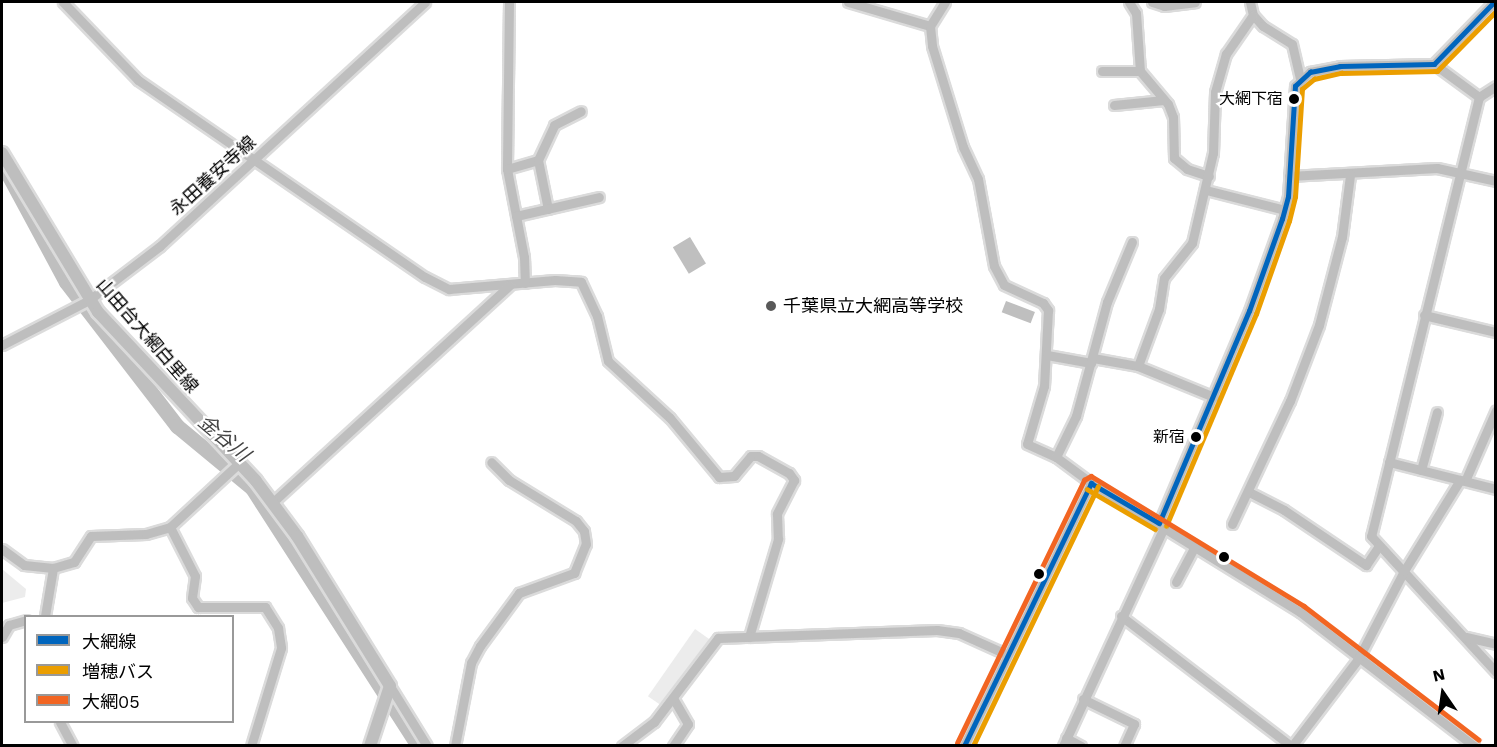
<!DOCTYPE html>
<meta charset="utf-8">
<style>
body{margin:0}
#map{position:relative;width:1497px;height:747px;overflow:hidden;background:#fff;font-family:"Work Sans","Noto Sans JP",sans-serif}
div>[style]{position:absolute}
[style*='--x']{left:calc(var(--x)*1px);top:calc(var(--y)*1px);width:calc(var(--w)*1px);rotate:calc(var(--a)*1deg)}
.green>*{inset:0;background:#ececec;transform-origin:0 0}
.water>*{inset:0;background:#bfbfbf;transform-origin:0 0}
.river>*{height:15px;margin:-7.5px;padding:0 7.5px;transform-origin:7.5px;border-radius:7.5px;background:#bfbfbf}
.roads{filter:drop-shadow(2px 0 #dbdbdb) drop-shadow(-2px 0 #dbdbdb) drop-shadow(0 2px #dbdbdb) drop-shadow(0 -2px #dbdbdb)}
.minor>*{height:9px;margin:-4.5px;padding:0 4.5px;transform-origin:4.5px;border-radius:4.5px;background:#bebebe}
.major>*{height:12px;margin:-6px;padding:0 6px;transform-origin:6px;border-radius:6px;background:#bebebe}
.bus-1>*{height:4.5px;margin:-2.25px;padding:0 2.25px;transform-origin:2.25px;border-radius:2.25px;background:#0065bd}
.bus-2>*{height:4.5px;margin:-2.25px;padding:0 2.25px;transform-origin:2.25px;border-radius:2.25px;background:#eb9e00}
.bus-3>*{height:4.5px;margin:-2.25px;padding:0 2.25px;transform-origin:2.25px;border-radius:2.25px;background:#f26522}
.dots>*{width:16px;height:16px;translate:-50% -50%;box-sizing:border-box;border:3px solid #fff;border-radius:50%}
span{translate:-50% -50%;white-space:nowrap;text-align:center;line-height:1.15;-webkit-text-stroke:4.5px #fff;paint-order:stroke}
.bus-label{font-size:16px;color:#000}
.right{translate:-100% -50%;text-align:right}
.street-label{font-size:18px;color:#000}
.poi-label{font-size:18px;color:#000}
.left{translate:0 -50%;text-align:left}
.water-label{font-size:20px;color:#444;font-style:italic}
.frame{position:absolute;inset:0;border:3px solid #000;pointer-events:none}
.legend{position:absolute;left:24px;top:615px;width:210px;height:108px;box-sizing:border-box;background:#fff;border:2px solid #999;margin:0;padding:8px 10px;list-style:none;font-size:18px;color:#000}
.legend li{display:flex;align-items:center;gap:12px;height:30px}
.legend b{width:30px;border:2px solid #999}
.north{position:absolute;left:1413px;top:663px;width:60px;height:60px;-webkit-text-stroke:4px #fff;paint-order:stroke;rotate:347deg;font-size:16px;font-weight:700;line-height:24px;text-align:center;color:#000}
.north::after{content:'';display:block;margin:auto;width:21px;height:27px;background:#000;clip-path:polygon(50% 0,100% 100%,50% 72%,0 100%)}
</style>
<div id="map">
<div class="green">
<div style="clip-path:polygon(2px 569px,26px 589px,25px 597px,2px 603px)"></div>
<div style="left:695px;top:629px;width:19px;height:82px;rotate:35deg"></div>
</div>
<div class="water">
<div style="left:690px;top:237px;width:31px;height:20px;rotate:59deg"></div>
<div style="left:1006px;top:301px;width:31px;height:12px;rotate:21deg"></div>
</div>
<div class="river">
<div style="--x:2;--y:163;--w:135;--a:61.7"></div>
<div style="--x:66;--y:282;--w:182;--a:52.4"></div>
<div style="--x:177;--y:426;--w:97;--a:39.6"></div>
<div style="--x:252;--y:488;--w:307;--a:57.2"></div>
</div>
<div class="roads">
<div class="minor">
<div style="--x:63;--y:2;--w:108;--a:46.1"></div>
<div style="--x:138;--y:80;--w:348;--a:34.5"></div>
<div style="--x:425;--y:277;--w:27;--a:27"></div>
<div style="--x:449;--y:289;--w:106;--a:-4.9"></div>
<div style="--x:555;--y:280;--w:26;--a:4"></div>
<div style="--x:581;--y:282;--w:38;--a:65"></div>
<div style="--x:597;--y:316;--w:46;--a:76.3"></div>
<div style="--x:608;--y:361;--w:84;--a:42.6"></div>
<div style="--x:670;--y:418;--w:77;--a:50.3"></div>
<div style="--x:719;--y:477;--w:15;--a:-4"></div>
<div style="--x:734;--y:476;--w:26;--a:-50"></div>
<div style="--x:751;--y:456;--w:7;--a:0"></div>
<div style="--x:758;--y:456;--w:35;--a:29"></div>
<div style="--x:789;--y:473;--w:9;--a:54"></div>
<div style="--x:794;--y:480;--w:38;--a:117"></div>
<div style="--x:777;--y:514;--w:25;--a:88"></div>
<div style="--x:778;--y:539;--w:102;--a:106.5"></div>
<div style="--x:509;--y:2;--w:167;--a:90.7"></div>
<div style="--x:507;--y:169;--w:90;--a:79.1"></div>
<div style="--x:524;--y:257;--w:26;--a:88"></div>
<div style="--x:848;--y:2;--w:85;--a:16.3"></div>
<div style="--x:945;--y:2;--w:28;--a:122"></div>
<div style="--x:930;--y:26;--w:20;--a:84"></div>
<div style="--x:932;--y:46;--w:106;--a:72.9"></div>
<div style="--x:963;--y:147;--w:35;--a:65"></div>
<div style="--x:978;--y:179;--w:88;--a:79.6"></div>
<div style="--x:994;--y:266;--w:21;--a:62"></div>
<div style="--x:1004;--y:285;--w:43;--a:24.8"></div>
<div style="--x:1043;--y:303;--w:9;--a:54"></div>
<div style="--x:1048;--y:310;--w:76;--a:93"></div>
<div style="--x:1044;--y:386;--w:60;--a:106.3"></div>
<div style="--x:1027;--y:444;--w:32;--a:24"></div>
<div style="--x:1056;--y:457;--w:44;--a:36.6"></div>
<div style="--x:1091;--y:483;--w:246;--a:31.7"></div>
<div style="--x:1300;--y:612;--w:220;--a:37.6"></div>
<div style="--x:1129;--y:2;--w:13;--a:58"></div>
<div style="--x:1136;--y:13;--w:58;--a:86.1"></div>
<div style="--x:1140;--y:71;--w:43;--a:49.7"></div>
<div style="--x:1168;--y:104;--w:14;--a:69"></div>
<div style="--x:1173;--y:117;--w:41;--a:88.6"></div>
<div style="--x:1174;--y:158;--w:17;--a:40"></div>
<div style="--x:1187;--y:169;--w:23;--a:18"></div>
<div style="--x:1152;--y:2;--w:13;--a:18"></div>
<div style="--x:1164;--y:6;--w:31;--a:-7"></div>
<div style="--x:1250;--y:2;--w:13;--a:77"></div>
<div style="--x:1253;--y:15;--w:15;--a:48"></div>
<div style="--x:1263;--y:26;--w:34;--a:32"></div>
<div style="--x:1292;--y:44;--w:35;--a:77"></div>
<div style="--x:1434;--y:64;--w:56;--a:36.3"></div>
<div style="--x:1102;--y:71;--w:38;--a:0"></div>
<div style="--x:1496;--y:86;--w:20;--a:147"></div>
<div style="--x:1479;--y:97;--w:452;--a:103.8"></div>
<div style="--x:1371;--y:536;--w:185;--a:47.4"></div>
<div style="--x:1114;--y:105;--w:50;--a:-5.7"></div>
<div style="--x:538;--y:160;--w:50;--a:78.5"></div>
<div style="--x:507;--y:169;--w:32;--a:-16"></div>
<div style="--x:538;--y:160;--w:38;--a:-65"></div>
<div style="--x:554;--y:125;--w:30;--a:-27"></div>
<div style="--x:1289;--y:176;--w:148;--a:-3.1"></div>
<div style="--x:1437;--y:168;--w:60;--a:12.4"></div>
<div style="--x:1206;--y:190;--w:81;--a:14.2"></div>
<div style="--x:516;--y:216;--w:85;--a:-12.9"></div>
<div style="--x:1424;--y:315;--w:74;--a:13.3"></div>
<div style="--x:2;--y:345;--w:98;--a:-27.3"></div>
<div style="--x:89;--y:300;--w:89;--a:-37.3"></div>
<div style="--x:160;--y:246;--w:360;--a:-42.6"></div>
<div style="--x:1047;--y:355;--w:45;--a:10.3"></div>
<div style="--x:1093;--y:358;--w:46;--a:10.1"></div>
<div style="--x:1138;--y:366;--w:82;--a:22.2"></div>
<div style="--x:1138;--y:366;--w:61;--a:-69.8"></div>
<div style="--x:1159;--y:309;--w:31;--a:-81"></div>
<div style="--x:1164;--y:278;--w:45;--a:-51.3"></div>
<div style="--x:1192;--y:243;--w:92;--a:-76.9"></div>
<div style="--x:1213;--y:153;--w:61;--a:-88.1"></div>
<div style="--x:1215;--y:92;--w:40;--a:-74"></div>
<div style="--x:1226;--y:54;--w:47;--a:-55.3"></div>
<div style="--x:1056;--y:457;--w:46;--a:-64"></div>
<div style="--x:1076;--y:416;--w:118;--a:-74.8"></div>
<div style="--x:1107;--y:302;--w:65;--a:-67.4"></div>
<div style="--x:1389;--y:462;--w:110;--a:14.2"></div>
<div style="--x:1421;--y:470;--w:60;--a:-74.6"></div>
<div style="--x:1465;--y:481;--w:77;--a:-66.4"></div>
<div style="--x:1249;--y:492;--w:39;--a:27"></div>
<div style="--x:1284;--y:510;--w:99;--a:33.9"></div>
<div style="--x:1366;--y:565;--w:23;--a:-56"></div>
<div style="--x:273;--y:502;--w:321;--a:-42.5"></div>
<div style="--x:1159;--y:523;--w:230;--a:-67"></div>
<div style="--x:1249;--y:311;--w:98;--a:-70.3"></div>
<div style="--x:1282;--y:219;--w:23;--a:-75"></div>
<div style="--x:1288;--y:197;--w:111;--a:-86.4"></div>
<div style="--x:1295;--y:86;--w:21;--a:-43"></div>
<div style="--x:1310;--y:72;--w:31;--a:-11"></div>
<div style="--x:1340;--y:66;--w:94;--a:-1.2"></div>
<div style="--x:1434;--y:64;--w:86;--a:-45.9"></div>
<div style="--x:1232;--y:524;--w:136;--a:-64.8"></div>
<div style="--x:1290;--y:401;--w:81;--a:-69.1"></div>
<div style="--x:1319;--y:325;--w:91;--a:-75.4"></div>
<div style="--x:1342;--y:237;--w:63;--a:-82.6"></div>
<div style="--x:170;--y:527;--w:55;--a:63"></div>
<div style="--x:195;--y:576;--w:22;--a:98"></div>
<div style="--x:192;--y:598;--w:11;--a:56"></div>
<div style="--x:198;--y:607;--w:67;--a:0"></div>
<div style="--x:265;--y:607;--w:25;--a:58"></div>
<div style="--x:278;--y:628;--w:20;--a:81"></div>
<div style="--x:281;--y:648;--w:102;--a:107"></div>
<div style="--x:2;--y:549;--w:27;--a:36"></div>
<div style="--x:24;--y:565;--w:29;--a:6"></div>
<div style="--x:53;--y:568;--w:22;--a:-16"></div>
<div style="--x:74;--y:562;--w:31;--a:-57"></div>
<div style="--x:91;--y:536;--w:55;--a:-2.1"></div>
<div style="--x:146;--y:534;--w:25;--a:-16"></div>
<div style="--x:170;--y:527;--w:94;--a:-42.8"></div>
<div style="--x:1176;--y:582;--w:41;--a:-62.2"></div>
<div style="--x:45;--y:616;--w:49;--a:-80.5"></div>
<div style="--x:1121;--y:616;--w:214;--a:37.4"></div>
<div style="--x:2;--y:637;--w:14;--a:-60"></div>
<div style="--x:9;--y:625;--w:18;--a:-16"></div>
<div style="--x:1466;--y:637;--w:31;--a:13"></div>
<div style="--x:390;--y:686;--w:70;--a:58.3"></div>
<div style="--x:673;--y:698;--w:30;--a:60"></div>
<div style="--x:688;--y:724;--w:27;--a:124"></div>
<div style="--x:1083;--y:699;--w:57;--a:26.1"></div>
<div style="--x:1134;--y:724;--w:24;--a:114"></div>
<div style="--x:60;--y:722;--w:27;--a:62"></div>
<div style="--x:1066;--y:738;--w:17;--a:28"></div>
<div style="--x:455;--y:746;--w:85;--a:-79.1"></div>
<div style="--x:471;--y:663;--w:19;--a:-62"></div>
<div style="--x:480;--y:646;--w:66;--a:-53.7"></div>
<div style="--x:519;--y:593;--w:59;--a:-20"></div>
<div style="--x:574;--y:573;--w:31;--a:-68"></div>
<div style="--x:586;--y:544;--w:13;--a:-99"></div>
<div style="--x:584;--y:531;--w:13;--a:-129"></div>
<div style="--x:576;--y:521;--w:79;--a:-148.5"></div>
<div style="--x:509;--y:480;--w:25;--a:-135"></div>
<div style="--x:622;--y:746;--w:40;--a:-37"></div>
<div style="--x:654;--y:722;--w:106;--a:-52.7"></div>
<div style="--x:718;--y:638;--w:219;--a:-2.1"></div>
<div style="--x:937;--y:630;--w:22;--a:8"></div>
<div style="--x:959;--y:633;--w:51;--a:24.1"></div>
<div style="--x:964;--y:746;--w:292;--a:-64.2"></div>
<div style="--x:1063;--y:746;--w:241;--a:-65.2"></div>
<div style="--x:1292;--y:746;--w:109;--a:-52.8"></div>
<div style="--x:1358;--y:659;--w:99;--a:-62.4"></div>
<div style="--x:1404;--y:571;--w:107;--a:-58.4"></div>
</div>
<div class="major">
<div style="--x:2;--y:153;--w:186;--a:58.9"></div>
<div style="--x:98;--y:312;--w:231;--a:46.9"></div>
<div style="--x:256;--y:481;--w:69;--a:53.3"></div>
<div style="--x:297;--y:536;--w:176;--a:58.2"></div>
<div style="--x:390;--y:686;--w:63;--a:108.4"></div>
</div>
</div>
<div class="bus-1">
<div style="--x:1091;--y:483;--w:79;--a:30.5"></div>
<div style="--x:1159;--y:523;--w:230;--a:-67"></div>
<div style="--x:1249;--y:311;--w:98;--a:-70.3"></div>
<div style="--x:1282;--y:219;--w:23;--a:-75"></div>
<div style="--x:1288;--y:197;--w:111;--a:-86.4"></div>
<div style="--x:1295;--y:86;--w:21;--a:-43"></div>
<div style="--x:1310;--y:72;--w:31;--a:-11"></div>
<div style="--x:1340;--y:66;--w:94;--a:-1.2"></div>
<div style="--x:1434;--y:64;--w:86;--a:-45.9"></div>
<div style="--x:964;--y:746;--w:292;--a:-64.2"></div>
</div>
<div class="bus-2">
<div style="--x:1087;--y:489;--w:79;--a:30.5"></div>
<div style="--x:1166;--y:526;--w:230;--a:-67"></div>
<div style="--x:1256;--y:314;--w:99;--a:-70.5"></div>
<div style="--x:1289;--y:221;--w:25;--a:-76"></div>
<div style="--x:1295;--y:197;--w:108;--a:-86.3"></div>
<div style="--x:1302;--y:89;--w:16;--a:-40"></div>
<div style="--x:1314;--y:79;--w:28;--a:-13"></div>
<div style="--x:1341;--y:73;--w:96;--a:-1.2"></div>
<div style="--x:1437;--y:71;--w:84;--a:-45.5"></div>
<div style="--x:973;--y:746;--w:288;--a:-64.3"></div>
</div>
<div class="bus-3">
<div style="--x:957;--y:743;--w:292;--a:-64.2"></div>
<div style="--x:1084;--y:480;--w:8;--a:-30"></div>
<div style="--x:1091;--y:476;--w:250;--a:31.4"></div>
<div style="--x:1304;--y:606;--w:220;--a:37.4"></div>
</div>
<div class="dots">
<div style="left:1294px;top:99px;background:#000"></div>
<div style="left:771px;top:306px;background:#595959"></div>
<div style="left:1196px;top:437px;background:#000"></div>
<div style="left:1224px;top:557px;background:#000"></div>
<div style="left:1039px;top:574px;background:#000"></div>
</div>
<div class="bus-label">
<span class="right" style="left:1283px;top:99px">大網下宿</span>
<span class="right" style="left:1185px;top:437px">新宿</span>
</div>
<div class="street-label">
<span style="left:213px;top:176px;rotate:-42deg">永田養安寺線</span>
<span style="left:147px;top:336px;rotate:49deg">山田台大網白里線</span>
</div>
<div class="poi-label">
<span class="left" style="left:783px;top:306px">千葉県立大網高等学校</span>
</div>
<div class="water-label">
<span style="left:224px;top:438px;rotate:40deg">金谷川</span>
</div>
<div class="frame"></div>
<ul class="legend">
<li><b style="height:8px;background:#0065bd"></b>大網線</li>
<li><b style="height:8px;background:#eb9e00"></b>増穂バス</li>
<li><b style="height:8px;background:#f26522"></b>大網05</li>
</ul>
<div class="north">N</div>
</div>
